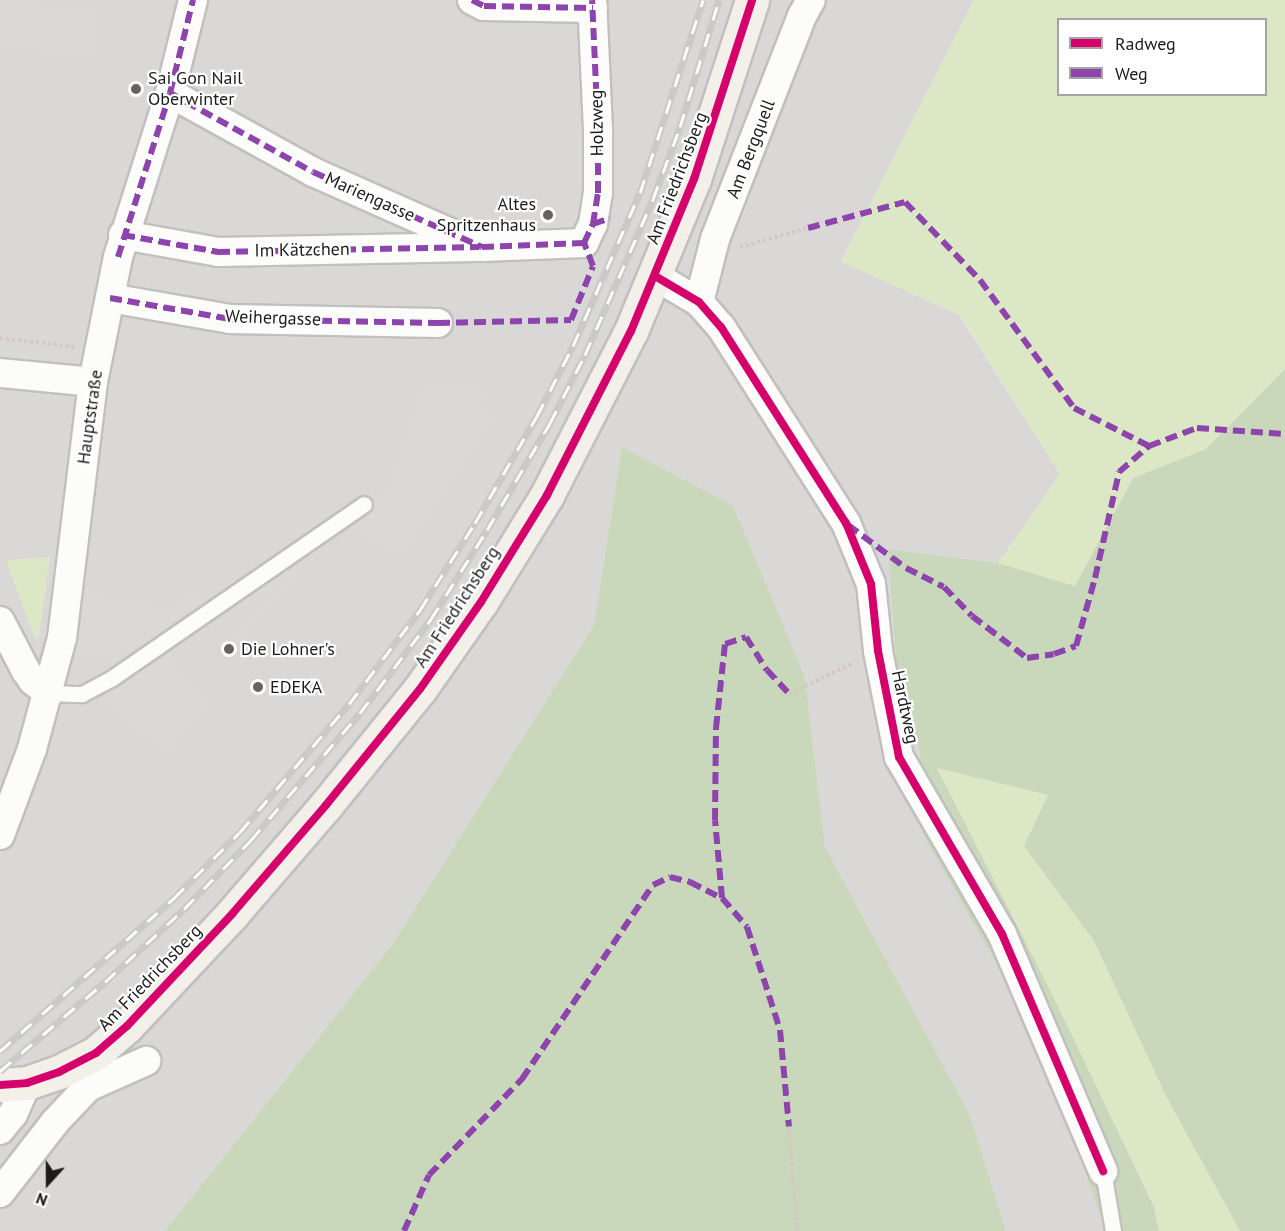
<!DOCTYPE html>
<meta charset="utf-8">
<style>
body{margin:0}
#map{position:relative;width:1285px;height:1231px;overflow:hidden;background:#eae8e5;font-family:"PT Sans",sans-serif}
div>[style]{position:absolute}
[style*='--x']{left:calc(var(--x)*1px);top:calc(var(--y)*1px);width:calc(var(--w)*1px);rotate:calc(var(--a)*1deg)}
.residential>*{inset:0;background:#d9d8d6}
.grass>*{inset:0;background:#dbe7c5}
.forest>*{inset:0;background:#c9d8bb}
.parking>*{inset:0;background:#dad9d8;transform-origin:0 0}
.path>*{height:4px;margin-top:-2px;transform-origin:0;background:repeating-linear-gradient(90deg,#d5c7c6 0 3px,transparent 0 6px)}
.roads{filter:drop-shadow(2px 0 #c1c0bf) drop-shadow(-2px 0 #c1c0bf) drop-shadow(0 2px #c1c0bf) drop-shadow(0 -2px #c1c0bf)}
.lane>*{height:15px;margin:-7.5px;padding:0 7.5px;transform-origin:7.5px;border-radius:7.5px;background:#fcfcfb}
.street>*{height:28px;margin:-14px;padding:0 14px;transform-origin:14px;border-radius:14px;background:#fcfcfb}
.secondary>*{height:33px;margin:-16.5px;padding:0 16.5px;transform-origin:16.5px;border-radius:16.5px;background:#f2f0e9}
.rail>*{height:7px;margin-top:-3.5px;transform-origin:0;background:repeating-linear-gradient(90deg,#fff 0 14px,#c9c9c8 0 28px);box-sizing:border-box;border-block:2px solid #c9c9c8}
.quiet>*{height:6px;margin-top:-3px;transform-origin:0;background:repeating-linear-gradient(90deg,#8e44ad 0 12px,transparent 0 18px)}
.cycleway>*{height:8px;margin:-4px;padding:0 4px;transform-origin:4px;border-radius:4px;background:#d6006c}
.dots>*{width:16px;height:16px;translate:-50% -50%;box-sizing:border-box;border:3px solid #fff;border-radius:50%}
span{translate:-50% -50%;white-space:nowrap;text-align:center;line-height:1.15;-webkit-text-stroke:4.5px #fff;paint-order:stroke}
.poi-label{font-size:18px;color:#1c1c1c}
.left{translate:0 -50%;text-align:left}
.right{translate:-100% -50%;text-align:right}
.street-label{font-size:18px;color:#1c1c1c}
.legend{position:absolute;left:1057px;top:18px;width:210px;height:78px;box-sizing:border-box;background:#fff;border:2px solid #a4a4a4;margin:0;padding:8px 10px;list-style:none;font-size:18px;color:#1c1c1c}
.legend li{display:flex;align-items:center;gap:12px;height:30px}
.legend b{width:30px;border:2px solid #a4a4a4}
.north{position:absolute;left:18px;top:1153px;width:60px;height:60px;-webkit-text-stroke:4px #fff;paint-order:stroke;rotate:201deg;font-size:16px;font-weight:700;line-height:24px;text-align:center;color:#1c1c1c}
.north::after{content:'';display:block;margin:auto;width:21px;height:27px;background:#1c1c1c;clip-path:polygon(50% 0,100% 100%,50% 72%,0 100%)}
</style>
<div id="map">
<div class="residential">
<div style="clip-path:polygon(0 0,974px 0,841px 261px,959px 315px,1060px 474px,998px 563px,889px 549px,897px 675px,920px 753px,922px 833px,1042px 1045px,1105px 1231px,1006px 1231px,970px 1115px,825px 847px,805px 677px,622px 447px,594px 625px,392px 945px,165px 1231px,0 1231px)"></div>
</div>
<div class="grass">
<div style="clip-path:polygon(evenodd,974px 0,1285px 0,1285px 369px,1206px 449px,1133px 478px,1075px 586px,998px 563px,1060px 474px,960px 315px,841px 262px,974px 0,1058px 20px,1266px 20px,1266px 94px,1058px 94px,1058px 20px)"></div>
<div style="clip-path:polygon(50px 557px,39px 637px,35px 639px,6px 560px)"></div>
<div style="clip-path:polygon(937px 767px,1048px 795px,1024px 846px,1094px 941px,1167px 1098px,1240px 1231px,1159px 1231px,1154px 1207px,1056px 1002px)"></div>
</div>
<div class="forest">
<div style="clip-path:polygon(1285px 369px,1285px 1231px,1240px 1231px,1167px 1098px,1094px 941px,1024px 846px,1048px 795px,937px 768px,1056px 1002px,1154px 1207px,1159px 1231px,1105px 1231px,1042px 1045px,922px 833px,920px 753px,897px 675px,888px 549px,998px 563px,1075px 586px,1133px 478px,1206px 449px)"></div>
<div style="clip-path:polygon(622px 447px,733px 506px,805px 677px,825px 847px,970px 1115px,1006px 1231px,165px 1231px,392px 945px,594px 625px)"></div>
</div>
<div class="parking">
<div style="clip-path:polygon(0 0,29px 0,101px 10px,94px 63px,0 49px)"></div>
<div style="left:0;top:345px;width:79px;height:18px;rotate:6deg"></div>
<div style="clip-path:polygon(421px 380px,496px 387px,483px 405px,497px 417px,402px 561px,353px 533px,387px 484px)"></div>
<div style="left:295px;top:566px;width:12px;height:96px;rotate:42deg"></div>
<div style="clip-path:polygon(197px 585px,206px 598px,118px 661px,74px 653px,82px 589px,170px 604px)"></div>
<div style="clip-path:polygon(170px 651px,184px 674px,215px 699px,170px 755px,117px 721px,101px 700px)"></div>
</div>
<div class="path">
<div style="--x:740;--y:247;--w:71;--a:-15.6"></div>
<div style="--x:0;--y:338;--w:75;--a:6.9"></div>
<div style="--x:789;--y:694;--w:71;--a:-25.8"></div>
<div style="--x:789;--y:1127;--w:104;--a:85.6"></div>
</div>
<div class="roads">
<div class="lane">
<div style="--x:49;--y:693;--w:33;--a:2"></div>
<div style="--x:82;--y:694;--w:34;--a:-28"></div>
<div style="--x:112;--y:678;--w:306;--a:-34.6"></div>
<div style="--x:1103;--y:1171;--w:61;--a:80.5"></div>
</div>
<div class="street">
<div style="--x:472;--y:0;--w:13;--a:27"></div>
<div style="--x:484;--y:6;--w:109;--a:1.1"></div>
<div style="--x:170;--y:93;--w:163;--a:28.9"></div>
<div style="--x:313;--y:172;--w:185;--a:23.9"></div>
<div style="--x:482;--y:247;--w:102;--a:-2.2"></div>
<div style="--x:584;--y:243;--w:21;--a:-65"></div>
<div style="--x:593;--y:224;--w:31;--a:-81"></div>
<div style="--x:598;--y:193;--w:63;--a:-90"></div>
<div style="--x:598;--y:130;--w:130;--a:-92.6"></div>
<div style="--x:123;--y:235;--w:97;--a:10.1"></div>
<div style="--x:218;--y:252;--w:256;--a:-1.1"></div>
<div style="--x:655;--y:276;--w:51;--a:30.6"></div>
<div style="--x:699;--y:302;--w:33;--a:49"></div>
<div style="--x:721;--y:327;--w:232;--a:57.5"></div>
<div style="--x:846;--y:523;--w:66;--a:67.7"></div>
<div style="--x:871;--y:584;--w:67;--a:84"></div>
<div style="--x:878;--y:651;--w:108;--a:78.8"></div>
<div style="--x:899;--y:757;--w:205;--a:59.8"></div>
<div style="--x:1002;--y:934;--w:258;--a:66.9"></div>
<div style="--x:110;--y:298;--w:122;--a:9.9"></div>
<div style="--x:230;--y:319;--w:208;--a:1.1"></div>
<div style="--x:699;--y:302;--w:65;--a:-75.7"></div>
<div style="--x:715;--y:239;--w:239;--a:-68.7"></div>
<div style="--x:802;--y:16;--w:18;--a:-61"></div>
<div style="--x:0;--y:373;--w:93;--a:5.5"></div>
<div style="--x:0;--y:621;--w:56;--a:62.5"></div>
<div style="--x:26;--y:671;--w:12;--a:55"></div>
<div style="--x:33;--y:681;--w:20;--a:37"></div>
<div style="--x:0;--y:835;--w:92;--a:-69.6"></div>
<div style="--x:32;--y:749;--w:115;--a:-74.9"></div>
<div style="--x:62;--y:638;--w:258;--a:-83.1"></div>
<div style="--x:93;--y:382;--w:127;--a:-78.7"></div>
<div style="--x:118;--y:257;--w:172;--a:-72.4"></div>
<div style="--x:170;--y:93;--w:96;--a:-76.1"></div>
<div style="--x:0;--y:1130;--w:21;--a:-51"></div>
<div style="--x:13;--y:1114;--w:34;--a:-66"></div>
<div style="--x:0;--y:1193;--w:90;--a:-52.2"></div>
<div style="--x:55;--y:1122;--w:48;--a:-46.7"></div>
<div style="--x:88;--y:1087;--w:64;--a:-24.1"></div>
</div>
<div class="secondary">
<div style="--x:0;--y:1085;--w:27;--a:-4"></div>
<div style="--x:27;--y:1083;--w:34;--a:-19"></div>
<div style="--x:59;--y:1072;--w:42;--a:-27.2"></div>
<div style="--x:96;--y:1053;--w:41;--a:-41.1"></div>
<div style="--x:127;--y:1026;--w:154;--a:-46.8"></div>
<div style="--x:232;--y:914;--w:144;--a:-49.2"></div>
<div style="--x:326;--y:805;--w:149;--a:-51"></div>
<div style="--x:420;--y:689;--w:106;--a:-55"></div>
<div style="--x:481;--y:602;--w:126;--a:-58.3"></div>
<div style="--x:547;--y:495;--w:184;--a:-62.9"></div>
<div style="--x:631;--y:331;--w:165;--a:-67.5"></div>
<div style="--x:694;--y:179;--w:188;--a:-72"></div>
</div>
</div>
<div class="rail">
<div style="--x:0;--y:1051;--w:232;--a:-41.3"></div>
<div style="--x:174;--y:898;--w:93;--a:-45"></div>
<div style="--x:240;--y:832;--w:168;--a:-49.6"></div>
<div style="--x:349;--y:704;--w:118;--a:-52.9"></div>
<div style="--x:420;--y:610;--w:103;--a:-57.7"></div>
<div style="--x:475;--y:523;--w:124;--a:-59.9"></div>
<div style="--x:537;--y:416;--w:79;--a:-62.8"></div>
<div style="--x:573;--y:346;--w:167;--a:-66.4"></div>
<div style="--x:640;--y:193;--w:203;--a:-71.9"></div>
<div style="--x:0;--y:1071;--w:138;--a:-40.3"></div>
<div style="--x:105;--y:982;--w:108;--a:-42.7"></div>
<div style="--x:184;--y:909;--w:96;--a:-45.8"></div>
<div style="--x:251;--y:840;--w:167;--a:-49.4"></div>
<div style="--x:360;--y:713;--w:118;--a:-52.9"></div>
<div style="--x:431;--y:619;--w:105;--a:-57.8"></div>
<div style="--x:487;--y:530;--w:124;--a:-59.5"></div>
<div style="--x:550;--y:423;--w:76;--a:-62.8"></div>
<div style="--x:585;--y:355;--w:170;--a:-66.4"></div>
<div style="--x:653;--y:199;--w:77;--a:-69.4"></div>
<div style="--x:680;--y:127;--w:133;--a:-72.9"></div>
</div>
<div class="quiet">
<div style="--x:472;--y:0;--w:13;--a:27"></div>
<div style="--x:484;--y:6;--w:109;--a:1.1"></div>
<div style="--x:170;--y:93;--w:163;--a:28.9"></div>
<div style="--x:313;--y:172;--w:185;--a:23.9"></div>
<div style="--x:482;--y:247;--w:102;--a:-2.2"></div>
<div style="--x:593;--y:224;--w:18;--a:-19"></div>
<div style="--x:808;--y:228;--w:100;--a:-15"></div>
<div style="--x:905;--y:202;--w:108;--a:46.1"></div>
<div style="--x:980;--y:280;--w:159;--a:53.7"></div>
<div style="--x:1074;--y:408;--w:84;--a:26.9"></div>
<div style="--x:123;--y:235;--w:97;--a:10.1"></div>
<div style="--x:218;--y:252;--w:261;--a:-1.1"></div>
<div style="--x:584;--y:243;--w:21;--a:-65"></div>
<div style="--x:593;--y:224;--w:31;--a:-81"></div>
<div style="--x:598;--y:193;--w:63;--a:-90"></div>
<div style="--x:598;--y:130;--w:130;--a:-92.6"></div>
<div style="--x:118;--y:257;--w:172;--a:-72.4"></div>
<div style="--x:170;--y:93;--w:96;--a:-76.1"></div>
<div style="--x:110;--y:298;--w:122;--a:9.9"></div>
<div style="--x:230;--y:319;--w:208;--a:1.1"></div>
<div style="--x:438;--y:323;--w:133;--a:-1.3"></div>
<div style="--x:571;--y:320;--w:58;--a:-67.8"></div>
<div style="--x:593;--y:266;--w:25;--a:-111"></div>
<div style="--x:848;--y:525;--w:72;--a:36.6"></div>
<div style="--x:906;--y:568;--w:42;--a:26.6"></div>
<div style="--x:944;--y:587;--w:40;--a:46"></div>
<div style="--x:972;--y:616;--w:69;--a:37.4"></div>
<div style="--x:1027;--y:658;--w:27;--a:-8"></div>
<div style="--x:1054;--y:654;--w:23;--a:-20"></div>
<div style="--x:1076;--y:646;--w:71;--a:-74.4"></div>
<div style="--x:1095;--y:578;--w:109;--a:-77.2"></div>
<div style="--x:1119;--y:472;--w:40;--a:-41"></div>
<div style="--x:1149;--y:446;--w:51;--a:-20.6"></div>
<div style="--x:1197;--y:428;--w:88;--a:3.9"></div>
<div style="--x:722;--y:898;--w:78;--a:-95.1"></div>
<div style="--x:715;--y:820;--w:92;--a:-89.4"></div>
<div style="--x:716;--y:728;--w:84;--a:-83.9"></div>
<div style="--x:725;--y:644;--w:22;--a:-18"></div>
<div style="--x:746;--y:637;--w:39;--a:58"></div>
<div style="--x:767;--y:670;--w:33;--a:47"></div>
<div style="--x:404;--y:1231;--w:61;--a:-65.9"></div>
<div style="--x:429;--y:1175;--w:134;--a:-45.9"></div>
<div style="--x:522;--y:1079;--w:234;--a:-56"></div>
<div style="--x:653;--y:885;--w:19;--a:-25"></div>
<div style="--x:670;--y:877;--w:21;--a:14"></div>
<div style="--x:690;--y:882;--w:36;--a:27"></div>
<div style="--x:722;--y:898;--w:38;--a:49"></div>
<div style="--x:747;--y:927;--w:108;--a:72.2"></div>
<div style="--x:780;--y:1030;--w:97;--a:84.7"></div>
</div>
<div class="cycleway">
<div style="--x:655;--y:276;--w:51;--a:30.6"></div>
<div style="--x:699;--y:302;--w:33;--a:49"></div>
<div style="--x:721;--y:327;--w:232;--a:57.5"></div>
<div style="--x:846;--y:523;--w:66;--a:67.7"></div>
<div style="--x:871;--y:584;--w:67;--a:84"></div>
<div style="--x:878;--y:651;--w:108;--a:78.8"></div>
<div style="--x:899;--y:757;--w:205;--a:59.8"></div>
<div style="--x:1002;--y:934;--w:258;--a:66.9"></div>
<div style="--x:0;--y:1085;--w:27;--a:-4"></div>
<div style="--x:27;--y:1083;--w:34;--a:-19"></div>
<div style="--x:59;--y:1072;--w:42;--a:-27.2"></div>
<div style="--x:96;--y:1053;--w:41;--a:-41.1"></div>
<div style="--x:127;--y:1026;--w:154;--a:-46.8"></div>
<div style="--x:232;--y:914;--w:144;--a:-49.2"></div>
<div style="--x:326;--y:805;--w:149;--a:-51"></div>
<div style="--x:420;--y:689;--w:106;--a:-55"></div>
<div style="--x:481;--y:602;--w:126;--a:-58.3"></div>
<div style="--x:547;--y:495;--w:184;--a:-62.9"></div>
<div style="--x:631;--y:331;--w:165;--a:-67.5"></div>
<div style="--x:694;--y:179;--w:188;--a:-72"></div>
</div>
<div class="dots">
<div style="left:136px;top:89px;background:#646362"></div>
<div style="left:548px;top:215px;background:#646362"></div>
<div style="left:229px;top:649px;background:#646362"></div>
<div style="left:258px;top:687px;background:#646362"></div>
</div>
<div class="poi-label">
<span class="left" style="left:148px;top:89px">Sai Gon Nail<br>Oberwinter</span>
<span class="right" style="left:536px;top:215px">Altes<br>Spritzenhaus</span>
<span class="left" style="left:241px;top:649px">Die Lohner's</span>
<span class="left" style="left:270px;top:687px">EDEKA</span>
</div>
<div class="street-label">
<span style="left:597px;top:123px;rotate:-91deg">Holzweg</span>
<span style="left:751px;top:149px;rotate:-69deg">Am Bergquell</span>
<span style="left:677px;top:178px;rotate:-69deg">Am Friedrichsberg</span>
<span style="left:370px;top:197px;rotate:24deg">Mariengasse</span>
<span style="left:302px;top:250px;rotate:-1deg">Im Kätzchen</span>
<span style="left:273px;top:318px;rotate:2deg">Weihergasse</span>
<span style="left:90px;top:417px;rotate:-82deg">Hauptstraße</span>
<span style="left:457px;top:607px;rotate:-57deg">Am Friedrichsberg</span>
<span style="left:905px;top:707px;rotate:78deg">Hardtweg</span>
<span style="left:150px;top:978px;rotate:-46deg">Am Friedrichsberg</span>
</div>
<ul class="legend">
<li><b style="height:8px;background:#d6006c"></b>Radweg</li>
<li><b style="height:8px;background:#8e44ad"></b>Weg</li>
</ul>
<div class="north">N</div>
</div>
